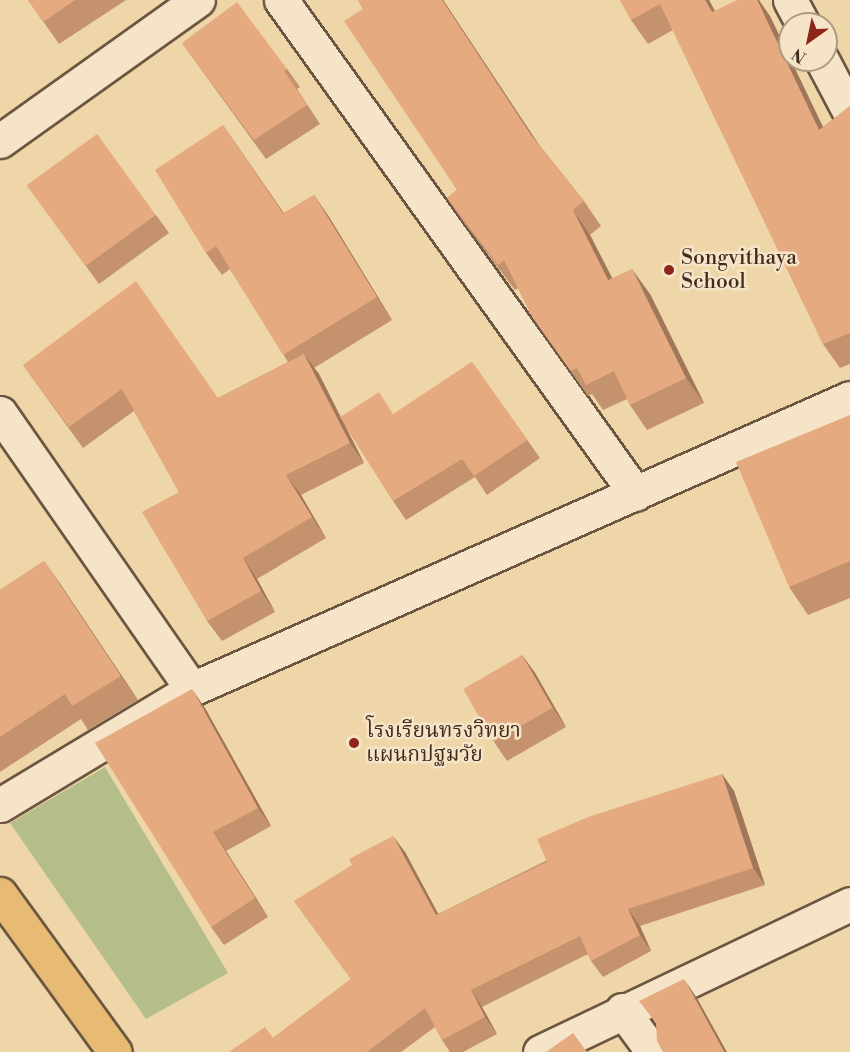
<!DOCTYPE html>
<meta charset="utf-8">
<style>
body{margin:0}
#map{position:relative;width:850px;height:1052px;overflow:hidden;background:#efd6a9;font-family:"Libre Bodoni","Noto Serif Thai",serif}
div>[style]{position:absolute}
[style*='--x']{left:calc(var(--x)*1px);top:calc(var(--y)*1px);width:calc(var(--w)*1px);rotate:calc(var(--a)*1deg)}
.green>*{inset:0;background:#b5be8b}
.roads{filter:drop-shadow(2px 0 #6c5641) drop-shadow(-2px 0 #6c5641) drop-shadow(0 2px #6c5641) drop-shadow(0 -2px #6c5641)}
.minor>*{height:33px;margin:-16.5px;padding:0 16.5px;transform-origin:16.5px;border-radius:16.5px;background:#f5e4c7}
.major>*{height:33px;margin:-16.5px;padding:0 16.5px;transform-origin:16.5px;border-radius:16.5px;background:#e8bb74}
.wall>*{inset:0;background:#c5926e}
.shaded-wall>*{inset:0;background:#a0775a}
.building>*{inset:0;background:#e5aa80;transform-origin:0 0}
.dots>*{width:16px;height:16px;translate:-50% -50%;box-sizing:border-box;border:3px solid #f5e4c7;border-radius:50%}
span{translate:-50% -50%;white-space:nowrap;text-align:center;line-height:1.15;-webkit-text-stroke:5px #f5e4c7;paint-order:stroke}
.poi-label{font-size:21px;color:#412b1e}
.left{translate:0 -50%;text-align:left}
.north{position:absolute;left:778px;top:12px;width:60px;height:60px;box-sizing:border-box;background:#f5e4c7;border:2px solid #ad9a83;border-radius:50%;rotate:213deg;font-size:16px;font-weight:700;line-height:24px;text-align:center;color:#412b1e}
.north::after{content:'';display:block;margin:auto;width:21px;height:27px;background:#8f2418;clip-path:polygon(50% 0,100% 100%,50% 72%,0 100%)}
</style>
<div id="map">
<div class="green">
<div style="clip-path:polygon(105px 767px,228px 973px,146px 1019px,10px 823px)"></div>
</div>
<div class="roads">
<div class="minor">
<div style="--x:281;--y:0;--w:608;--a:54.3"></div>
<div style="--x:790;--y:0;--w:27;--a:62"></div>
<div style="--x:822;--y:60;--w:60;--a:62.2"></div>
<div style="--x:0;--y:141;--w:243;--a:-35.5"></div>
<div style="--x:0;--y:413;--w:336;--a:55.2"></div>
<div style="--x:0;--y:805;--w:224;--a:-31.1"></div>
<div style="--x:192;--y:689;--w:719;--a:-23.86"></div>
<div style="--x:622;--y:1010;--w:52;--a:53.6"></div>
<div style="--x:540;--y:1052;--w:344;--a:-25.5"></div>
</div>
<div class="major">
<div style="--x:0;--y:894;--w:195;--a:54"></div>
</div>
</div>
<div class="wall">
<div style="clip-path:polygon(28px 0,126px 0,59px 44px)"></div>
<div style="clip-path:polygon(358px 0,443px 0,537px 142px,584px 201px,601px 226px,590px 235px,612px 278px,650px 294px,704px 403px,647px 430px,630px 405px,627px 399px,603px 410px,592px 394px,588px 396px,533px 318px,518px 288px,515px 290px,464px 223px,447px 198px,457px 190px,363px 9px)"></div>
<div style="clip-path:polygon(620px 0,709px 0,715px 11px,770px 16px,790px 58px,790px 60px,823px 127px,850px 106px,850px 364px,840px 368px,823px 344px,673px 30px,648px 44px,631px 20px)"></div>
<div style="clip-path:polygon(182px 43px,287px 69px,300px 87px,297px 89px,320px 124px,266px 159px)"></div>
<div style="clip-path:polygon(223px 125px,284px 213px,314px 195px,329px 217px,392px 320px,314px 368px,319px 374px,340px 417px,394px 414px,472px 362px,540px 458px,487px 495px,475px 477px,406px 520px,393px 501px,343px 422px,364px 463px,301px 495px,326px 538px,257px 579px,275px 612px,222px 641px,207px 621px,179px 492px,134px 411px,83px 448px,23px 365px,218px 398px,288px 362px,230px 269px,222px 275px,206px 253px)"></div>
<div style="clip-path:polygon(27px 185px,156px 215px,169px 233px,99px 284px)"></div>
<div style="clip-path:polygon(850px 415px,850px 598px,808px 615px,789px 587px)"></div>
<div style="clip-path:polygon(44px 561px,138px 700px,88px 730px,81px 719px,0 772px,0 590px)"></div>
<div style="clip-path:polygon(522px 655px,535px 673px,566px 727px,507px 761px,494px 742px)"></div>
<div style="clip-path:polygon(205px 708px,271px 826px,226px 851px,268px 917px,224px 945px,211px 927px)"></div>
<div style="clip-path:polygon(722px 774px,734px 791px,765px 885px,640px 926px,651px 951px,603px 977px,591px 961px,588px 954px,482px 1007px,497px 1034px,463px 1052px,450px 1052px,442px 1040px,435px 1027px,401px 1052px,229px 1052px,273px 1038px,351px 979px,294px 901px,405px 852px,438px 914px)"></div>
</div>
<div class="shaded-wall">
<div style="clip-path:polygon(442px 0,443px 0,549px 160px,531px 135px)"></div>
<div style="clip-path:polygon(705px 0,709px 0,728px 36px,712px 12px)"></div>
<div style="clip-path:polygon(757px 0,759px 0,770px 16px,790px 58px,790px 60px,791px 60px,836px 154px,819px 130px)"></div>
<div style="clip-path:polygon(314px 195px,329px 217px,392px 320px,377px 297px)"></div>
<div style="clip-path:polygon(573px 210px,590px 235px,626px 305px,608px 280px)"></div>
<div style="clip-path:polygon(632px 269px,650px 294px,704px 403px,686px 378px)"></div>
<div style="clip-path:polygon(304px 354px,319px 374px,364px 463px,350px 443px)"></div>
<div style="clip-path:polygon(286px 475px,301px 495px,326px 538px,312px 517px)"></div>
<div style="clip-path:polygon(243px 558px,257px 579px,275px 612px,261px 591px)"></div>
<div style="clip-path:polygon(44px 561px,61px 585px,138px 700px,121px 676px)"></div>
<div style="clip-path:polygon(522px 655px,535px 673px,566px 727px,553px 708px)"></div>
<div style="clip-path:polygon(192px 689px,205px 708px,271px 826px,258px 808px)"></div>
<div style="clip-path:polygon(722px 774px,734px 791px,765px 885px,753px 868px)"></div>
<div style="clip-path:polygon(213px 832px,226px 851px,268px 917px,255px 898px)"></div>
<div style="clip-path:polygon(393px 836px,405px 852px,448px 932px,436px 915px)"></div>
<div style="clip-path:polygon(628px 909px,640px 926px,651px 951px,640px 935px)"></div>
<div style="clip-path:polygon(684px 979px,697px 998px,727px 1052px,724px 1052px)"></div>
<div style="clip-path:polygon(471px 990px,482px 1007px,497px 1034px,485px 1017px)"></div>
</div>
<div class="building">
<div style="clip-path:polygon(28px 0,75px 0,43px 22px)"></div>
<div style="clip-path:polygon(358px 0,442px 0,531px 135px,584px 201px,573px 210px,608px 280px,632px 269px,686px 378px,630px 405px,614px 371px,586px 385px,577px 368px,571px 371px,533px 318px,504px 260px,498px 265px,447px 198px,457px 190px,344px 21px,363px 9px)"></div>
<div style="clip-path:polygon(620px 0,705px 0,712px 12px,737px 0,757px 0,819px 130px,850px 106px,850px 333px,823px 344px,660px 4px,631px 20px)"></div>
<div style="clip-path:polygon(237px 2px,287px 69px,284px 71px,307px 105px,254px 140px,182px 43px)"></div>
<div style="clip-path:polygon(223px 125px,283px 214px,314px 195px,377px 297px,283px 355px,216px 246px,206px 253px,155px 170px)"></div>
<div style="left:97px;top:134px;width:100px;height:87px;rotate:54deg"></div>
<div style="clip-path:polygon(136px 281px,218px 398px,304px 354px,350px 443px,286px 475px,312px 517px,243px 558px,261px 591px,207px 621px,142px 512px,179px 492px,122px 389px,69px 427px,23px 365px)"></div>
<div style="clip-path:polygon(472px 362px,527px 440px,474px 476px,462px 459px,393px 501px,340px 417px,379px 392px,393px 414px)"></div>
<div style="clip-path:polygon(850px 415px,850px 561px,789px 587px,736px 462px)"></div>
<div style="clip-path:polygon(44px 561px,121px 676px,72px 706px,65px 694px,0 737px,0 590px)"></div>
<div style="left:522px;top:655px;width:61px;height:68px;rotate:60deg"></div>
<div style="clip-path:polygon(192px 689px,258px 808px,213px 832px,255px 898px,211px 927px,95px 743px)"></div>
<div style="clip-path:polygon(722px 774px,753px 868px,628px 909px,640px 935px,591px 961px,580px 936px,471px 990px,485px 1017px,442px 1040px,425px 1008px,367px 1052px,229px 1052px,265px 1027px,273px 1038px,351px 979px,294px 901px,352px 865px,349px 859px,393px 836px,436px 915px,547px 862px,537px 839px,588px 817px)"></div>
<div style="clip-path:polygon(684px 979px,724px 1052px,663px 1052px,657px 1041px,656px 1023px,639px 1001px)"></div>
<div style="clip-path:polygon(573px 1033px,587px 1052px,546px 1052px)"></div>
</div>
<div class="dots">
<div style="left:669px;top:270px;background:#8f2418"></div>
<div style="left:354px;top:743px;background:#8f2418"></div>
</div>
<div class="poi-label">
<span class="left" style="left:681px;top:270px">Songvithaya<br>School</span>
<span class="left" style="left:366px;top:743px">โรงเรียนทรงวิทยา<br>แผนกปฐมวัย</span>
</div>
<div class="north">N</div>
</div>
